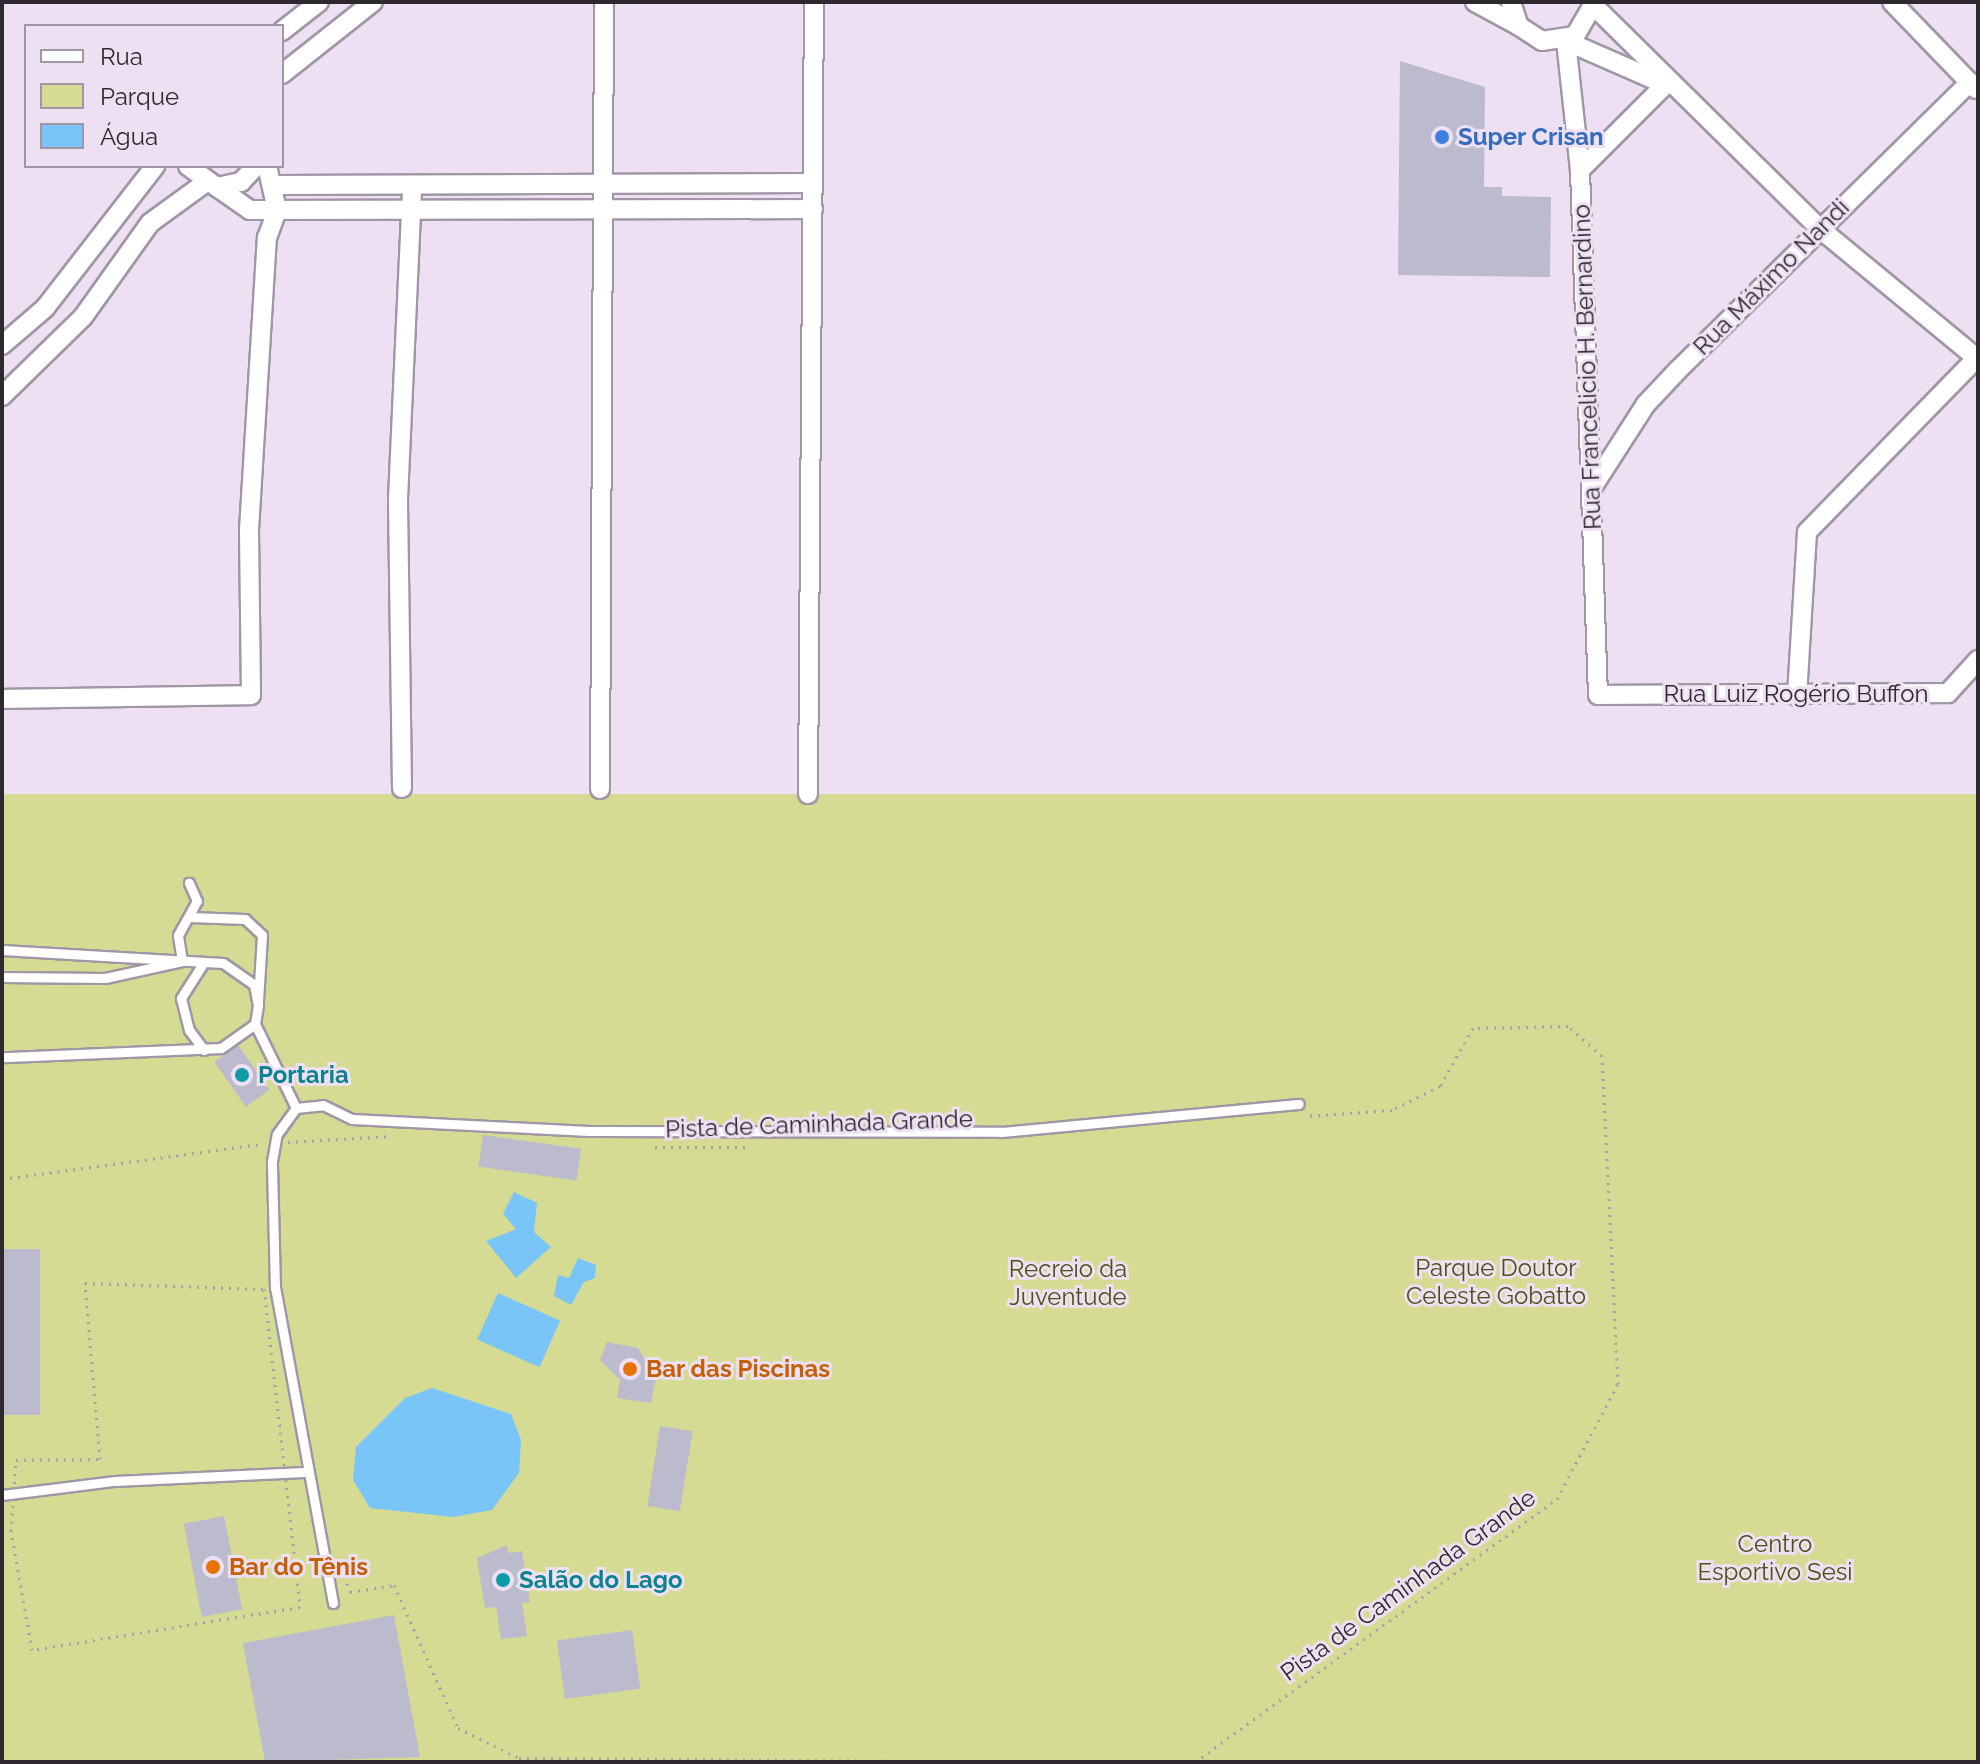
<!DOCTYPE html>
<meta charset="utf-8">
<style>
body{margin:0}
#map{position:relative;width:1980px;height:1764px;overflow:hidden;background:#ece0f2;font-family:Raleway,sans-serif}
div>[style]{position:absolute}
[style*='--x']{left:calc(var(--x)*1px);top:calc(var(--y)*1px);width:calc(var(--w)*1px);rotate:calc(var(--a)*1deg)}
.green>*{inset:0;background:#d5db92;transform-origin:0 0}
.water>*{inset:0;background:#7ac5f7;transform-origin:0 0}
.building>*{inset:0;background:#bcbacd;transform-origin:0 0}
.path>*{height:3px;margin-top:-1.5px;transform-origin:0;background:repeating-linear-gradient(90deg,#a9a0ae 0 2px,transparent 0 8px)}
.roads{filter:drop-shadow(2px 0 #a096a6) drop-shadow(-2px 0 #a096a6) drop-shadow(0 2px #a096a6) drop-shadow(0 -2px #a096a6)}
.service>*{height:9px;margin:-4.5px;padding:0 4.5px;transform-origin:4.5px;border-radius:4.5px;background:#fff}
.minor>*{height:18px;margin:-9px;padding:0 9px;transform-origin:9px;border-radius:9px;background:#fff}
.dots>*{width:22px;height:22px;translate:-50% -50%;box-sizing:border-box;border:4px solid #ece0f2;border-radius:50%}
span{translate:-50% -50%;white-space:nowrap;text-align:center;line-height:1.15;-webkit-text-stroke:6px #ece0f2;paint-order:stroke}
.shop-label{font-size:24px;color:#366cbe;font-weight:700}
.left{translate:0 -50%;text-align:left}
.street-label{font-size:24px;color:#2d292f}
.culture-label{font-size:24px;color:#0d838f;font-weight:700}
.park-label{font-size:24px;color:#4d5014}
.food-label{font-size:24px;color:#c56008;font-weight:700}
.frame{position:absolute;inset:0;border:4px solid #2d292f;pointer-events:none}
.legend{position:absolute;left:24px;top:24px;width:260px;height:144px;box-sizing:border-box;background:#ece0f2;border:2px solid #a097a4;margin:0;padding:10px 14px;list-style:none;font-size:24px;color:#2d292f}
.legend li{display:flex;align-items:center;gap:16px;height:40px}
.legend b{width:40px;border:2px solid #a097a4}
</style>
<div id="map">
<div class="green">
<div style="left:1978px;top:794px;width:968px;height:1976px;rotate:90deg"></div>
</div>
<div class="water">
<div style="clip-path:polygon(514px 1192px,537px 1203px,534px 1232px,551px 1247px,516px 1278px,486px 1241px,516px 1229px,503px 1214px)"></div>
<div style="clip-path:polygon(578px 1258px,596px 1265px,595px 1278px,584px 1282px,571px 1305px,554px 1296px,558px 1275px,569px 1278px)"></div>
<div style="left:498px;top:1293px;width:68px;height:51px;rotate:24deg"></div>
<div style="clip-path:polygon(432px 1388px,511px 1414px,521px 1440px,519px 1473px,492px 1510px,453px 1517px,370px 1508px,353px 1480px,356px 1447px,405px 1398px)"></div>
</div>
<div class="building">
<div style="clip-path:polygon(1400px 61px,1485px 87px,1484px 187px,1502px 187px,1502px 196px,1551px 197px,1550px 277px,1398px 275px)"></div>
<div style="left:238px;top:1045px;width:55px;height:29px;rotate:55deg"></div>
<div style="left:483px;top:1135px;width:99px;height:32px;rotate:8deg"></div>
<div style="left:2px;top:1249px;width:38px;height:166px"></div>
<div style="clip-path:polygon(607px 1342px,638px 1348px,656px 1378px,651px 1403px,617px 1398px,620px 1380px,600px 1360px)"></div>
<div style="left:660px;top:1426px;width:33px;height:81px;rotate:9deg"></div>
<div style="left:224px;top:1516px;width:95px;height:41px;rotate:79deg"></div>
<div style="clip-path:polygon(507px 1545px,508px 1553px,522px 1551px,530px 1602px,522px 1603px,527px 1636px,501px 1639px,496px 1607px,485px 1608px,477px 1558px)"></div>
<div style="clip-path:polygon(394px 1615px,420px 1757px,265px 1762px,243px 1643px)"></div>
<div style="left:632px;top:1630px;width:59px;height:76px;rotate:82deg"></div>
</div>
<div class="path">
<div style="--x:288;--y:1142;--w:104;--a:-3.3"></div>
<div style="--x:655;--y:1147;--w:93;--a:0"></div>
<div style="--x:2;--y:1179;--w:261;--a:-7.7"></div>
<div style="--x:85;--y:1283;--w:179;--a:1.9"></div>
<div style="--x:264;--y:1289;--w:320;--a:83.5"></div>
<div style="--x:300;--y:1607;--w:271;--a:170.9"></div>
<div style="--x:32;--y:1650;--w:121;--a:-100"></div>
<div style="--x:11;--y:1531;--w:71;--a:-86"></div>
<div style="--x:16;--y:1460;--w:84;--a:-0.7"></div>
<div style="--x:100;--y:1459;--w:177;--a:-94.9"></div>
<div style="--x:342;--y:1568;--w:25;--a:72"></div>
<div style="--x:350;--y:1592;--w:45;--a:-9"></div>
<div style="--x:394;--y:1585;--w:157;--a:65.9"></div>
<div style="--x:458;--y:1728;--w:68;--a:26.2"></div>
<div style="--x:519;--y:1758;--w:521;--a:0.44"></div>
<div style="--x:1195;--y:1762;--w:447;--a:-36"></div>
<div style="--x:1557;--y:1499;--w:130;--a:-62.1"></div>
<div style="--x:1618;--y:1384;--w:328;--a:-92.8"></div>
<div style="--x:1602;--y:1056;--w:45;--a:-138.6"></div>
<div style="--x:1568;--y:1026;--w:95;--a:178.8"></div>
<div style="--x:1473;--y:1028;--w:67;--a:119.6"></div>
<div style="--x:1440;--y:1086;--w:54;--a:153.4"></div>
<div style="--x:1392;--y:1110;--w:86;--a:176"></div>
</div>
<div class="roads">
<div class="service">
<div style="--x:190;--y:917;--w:55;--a:2.1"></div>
<div style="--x:245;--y:919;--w:23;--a:43"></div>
<div style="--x:262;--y:935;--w:66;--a:93.5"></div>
<div style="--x:2;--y:950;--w:221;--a:3.4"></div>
<div style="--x:223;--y:963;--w:38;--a:35"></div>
<div style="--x:254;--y:985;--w:20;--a:79"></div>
<div style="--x:258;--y:1005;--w:19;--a:99"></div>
<div style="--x:255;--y:1024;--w:42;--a:144.8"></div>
<div style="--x:221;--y:1048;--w:219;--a:177.6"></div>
<div style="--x:204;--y:962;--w:43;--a:122.6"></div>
<div style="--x:181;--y:998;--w:33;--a:76"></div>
<div style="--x:189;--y:1030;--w:25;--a:53"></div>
<div style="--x:2;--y:977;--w:103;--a:0.6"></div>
<div style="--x:105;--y:978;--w:79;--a:-12.4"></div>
<div style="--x:182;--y:961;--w:26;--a:-99"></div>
<div style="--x:178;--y:935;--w:39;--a:-61"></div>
<div style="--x:197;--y:901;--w:20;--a:-114"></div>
<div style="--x:255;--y:1024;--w:93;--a:64"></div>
<div style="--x:2;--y:1495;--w:114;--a:-7.1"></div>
<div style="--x:115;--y:1481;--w:189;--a:-2.7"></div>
<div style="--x:333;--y:1603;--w:320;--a:-100.4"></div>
<div style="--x:275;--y:1288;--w:127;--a:-91.4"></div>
<div style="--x:272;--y:1161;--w:27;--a:-80"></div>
<div style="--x:277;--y:1134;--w:32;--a:-54"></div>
<div style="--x:296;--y:1108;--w:27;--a:-6"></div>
<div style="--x:323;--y:1105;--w:32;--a:26"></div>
<div style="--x:352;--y:1119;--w:237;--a:2.9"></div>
<div style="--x:589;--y:1131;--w:412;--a:0.1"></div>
<div style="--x:1001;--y:1132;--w:299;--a:-5.4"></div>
</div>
<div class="minor">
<div style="--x:1475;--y:2;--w:50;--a:28.6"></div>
<div style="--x:1511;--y:2;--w:25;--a:72"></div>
<div style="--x:1519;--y:26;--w:27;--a:33"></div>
<div style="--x:1542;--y:41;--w:33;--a:-9"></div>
<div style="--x:1575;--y:36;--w:39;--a:-60"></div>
<div style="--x:1892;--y:2;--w:121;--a:46"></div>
<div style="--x:1595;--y:7;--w:315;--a:44.6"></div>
<div style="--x:1819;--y:228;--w:206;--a:39.5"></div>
<div style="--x:282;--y:31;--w:47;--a:-38.1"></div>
<div style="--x:1566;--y:41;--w:130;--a:83.8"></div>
<div style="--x:1580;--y:170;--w:525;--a:88.04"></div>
<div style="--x:1598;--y:695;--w:350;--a:-0.3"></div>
<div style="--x:1948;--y:693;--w:45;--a:-47.7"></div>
<div style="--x:1566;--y:41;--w:103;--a:23.6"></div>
<div style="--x:282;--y:74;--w:116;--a:-38.4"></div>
<div style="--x:188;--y:166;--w:36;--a:36"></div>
<div style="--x:217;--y:187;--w:25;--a:-12"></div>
<div style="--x:241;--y:182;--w:22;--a:-47"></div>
<div style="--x:1580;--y:170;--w:122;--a:-45"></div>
<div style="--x:277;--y:185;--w:536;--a:-0.21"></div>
<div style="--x:217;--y:187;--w:40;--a:34.9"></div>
<div style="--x:250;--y:210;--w:563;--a:-0.1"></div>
<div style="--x:2;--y:345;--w:57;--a:-40.7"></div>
<div style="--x:45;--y:308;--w:180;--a:-52.2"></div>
<div style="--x:2;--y:396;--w:113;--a:-44.3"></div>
<div style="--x:83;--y:317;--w:115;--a:-54.5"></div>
<div style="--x:150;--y:223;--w:68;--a:-36"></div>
<div style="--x:1592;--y:488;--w:100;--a:-57.3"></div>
<div style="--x:1646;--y:404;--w:47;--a:-46.7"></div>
<div style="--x:1678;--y:370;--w:410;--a:-44.6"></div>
<div style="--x:1797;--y:696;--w:164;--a:-86.5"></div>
<div style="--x:1807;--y:532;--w:243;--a:-45.7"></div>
<div style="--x:2;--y:699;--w:249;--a:-0.9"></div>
<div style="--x:251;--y:695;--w:165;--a:-90.7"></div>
<div style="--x:249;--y:530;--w:293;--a:-86.5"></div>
<div style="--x:267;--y:238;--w:30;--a:-70"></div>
<div style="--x:277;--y:210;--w:45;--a:-102.8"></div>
<div style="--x:402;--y:788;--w:289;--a:-90.8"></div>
<div style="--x:398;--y:499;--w:314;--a:-87.4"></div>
<div style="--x:600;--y:789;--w:787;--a:-89.71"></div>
<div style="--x:808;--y:794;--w:792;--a:-89.57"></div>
</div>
</div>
<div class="dots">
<div style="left:1442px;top:137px;background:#3f7fe0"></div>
<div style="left:242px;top:1075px;background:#0f9aa8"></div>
<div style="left:630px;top:1369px;background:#e8710a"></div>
<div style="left:213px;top:1567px;background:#e8710a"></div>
<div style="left:503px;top:1580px;background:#0f9aa8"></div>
</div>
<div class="shop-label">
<span class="left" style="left:1458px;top:137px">Super Crisan</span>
</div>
<div class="street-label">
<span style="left:1771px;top:277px;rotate:-45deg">Rua Máximo Nandi</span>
<span style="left:1587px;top:367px;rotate:-92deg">Rua Francelicio H. Bernardino</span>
<span style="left:1796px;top:694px">Rua Luiz Rogério Buffon</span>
<span style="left:819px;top:1124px;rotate:-2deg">Pista de Caminhada Grande</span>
<span style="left:1408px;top:1585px;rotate:-36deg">Pista de Caminhada Grande</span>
</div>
<div class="culture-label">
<span class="left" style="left:258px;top:1075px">Portaria</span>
<span class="left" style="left:519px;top:1580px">Salão do Lago</span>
</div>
<div class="park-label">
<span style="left:1496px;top:1282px">Parque Doutor<br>Celeste Gobatto</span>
<span style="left:1068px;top:1283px">Recreio da<br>Juventude</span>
<span style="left:1775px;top:1558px">Centro<br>Esportivo Sesi</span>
</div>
<div class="food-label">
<span class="left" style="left:646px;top:1369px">Bar das Piscinas</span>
<span class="left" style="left:229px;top:1567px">Bar do Tênis</span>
</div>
<div class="frame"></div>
<ul class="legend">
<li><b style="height:10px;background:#fff"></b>Rua</li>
<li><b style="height:22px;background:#d5db92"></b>Parque</li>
<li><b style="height:22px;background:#7ac5f7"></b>Água</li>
</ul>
</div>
